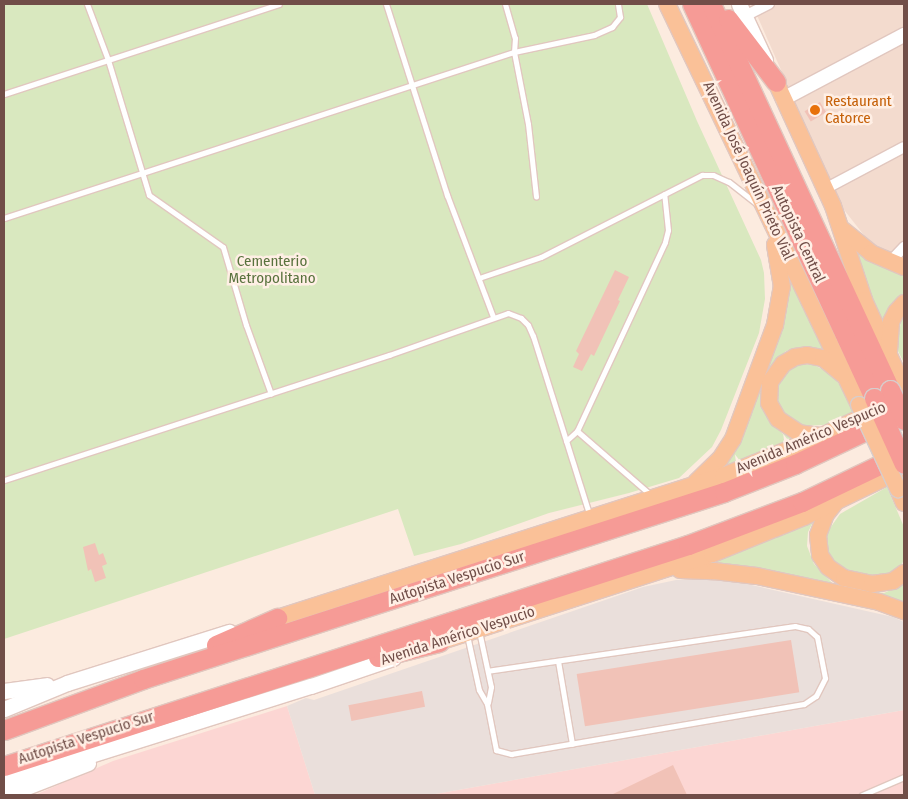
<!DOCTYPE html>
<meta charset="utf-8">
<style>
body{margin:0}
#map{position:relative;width:908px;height:799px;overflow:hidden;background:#fcebdf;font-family:"Fira Sans Condensed",sans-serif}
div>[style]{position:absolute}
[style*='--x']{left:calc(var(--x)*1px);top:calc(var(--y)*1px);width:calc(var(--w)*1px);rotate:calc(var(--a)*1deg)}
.residential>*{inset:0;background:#f3dbce}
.commercial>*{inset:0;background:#fcd6d3}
.industrial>*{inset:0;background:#eadfdb}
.green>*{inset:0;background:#d9e8bf}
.building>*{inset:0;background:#f1c2b7;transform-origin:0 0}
.roads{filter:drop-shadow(1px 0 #e1c7bf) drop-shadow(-1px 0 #e1c7bf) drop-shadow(0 1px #e1c7bf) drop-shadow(0 -1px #e1c7bf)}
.service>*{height:5px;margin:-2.5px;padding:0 2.5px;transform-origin:2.5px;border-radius:2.5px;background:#fff}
.minor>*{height:10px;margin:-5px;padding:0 5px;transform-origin:5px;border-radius:5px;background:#fff}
.tertiary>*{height:14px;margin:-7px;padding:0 7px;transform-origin:7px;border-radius:7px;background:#fff}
.secondary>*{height:15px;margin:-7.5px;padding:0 7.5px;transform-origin:7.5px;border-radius:7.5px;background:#fff}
.primary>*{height:16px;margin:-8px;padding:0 8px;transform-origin:8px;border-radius:8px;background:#fac198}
.motorway>*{height:19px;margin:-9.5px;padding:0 9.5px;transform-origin:9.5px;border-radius:9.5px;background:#f69b96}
.bridges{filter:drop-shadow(1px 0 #d7cdcc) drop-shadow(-1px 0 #d7cdcc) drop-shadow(0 1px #d7cdcc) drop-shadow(0 -1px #d7cdcc)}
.primary-bridge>*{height:16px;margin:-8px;padding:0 8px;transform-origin:8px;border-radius:8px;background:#fac198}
.motorway-bridge>*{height:19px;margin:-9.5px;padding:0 9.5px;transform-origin:9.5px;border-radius:9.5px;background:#f69b96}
.dots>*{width:14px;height:14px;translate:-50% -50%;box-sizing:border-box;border:2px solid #ffefe5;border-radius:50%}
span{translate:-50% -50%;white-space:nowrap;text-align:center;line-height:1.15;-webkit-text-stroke:5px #ffefe5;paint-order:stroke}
.food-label{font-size:15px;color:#c56008}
.left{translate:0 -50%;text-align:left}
.street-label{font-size:15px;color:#714e48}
.park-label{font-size:15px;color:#58723d}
.frame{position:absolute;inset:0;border:5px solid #714e48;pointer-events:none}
</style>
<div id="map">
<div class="residential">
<div style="clip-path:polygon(752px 4px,904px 4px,904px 264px,867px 239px,841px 206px)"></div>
</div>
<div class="commercial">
<div style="clip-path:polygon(287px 706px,315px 795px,35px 795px,113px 761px)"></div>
<div style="clip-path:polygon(904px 710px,904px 795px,430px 795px)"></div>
</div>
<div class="industrial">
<div style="clip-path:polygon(707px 579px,747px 584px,893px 617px,904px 622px,904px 710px,430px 795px,315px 795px,287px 706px,306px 698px,314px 700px,643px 587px,676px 580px)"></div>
</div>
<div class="green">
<div style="clip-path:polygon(4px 4px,647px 4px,697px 121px,761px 260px,764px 273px,765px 299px,759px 333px,721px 430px,712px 447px,679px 478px,629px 493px,549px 513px,461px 544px,414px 556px,398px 509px,4px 639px)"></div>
<div style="clip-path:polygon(851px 247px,904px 274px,904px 297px,880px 325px)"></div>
<div style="clip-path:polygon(788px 270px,831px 358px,806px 346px,786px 351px,773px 363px,765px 377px,761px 396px,764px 408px,769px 420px,783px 434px,801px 438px,719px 469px)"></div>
<div style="clip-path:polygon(904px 316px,904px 363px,897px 349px,901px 320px)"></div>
<div style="clip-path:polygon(801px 364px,814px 365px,828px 372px,837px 381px,844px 391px,855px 416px,839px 423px,822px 425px,804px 426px,789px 422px,777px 409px,773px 393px,780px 377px,791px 368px)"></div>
<div style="clip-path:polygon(887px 487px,904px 527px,904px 560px,900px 567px,884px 577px,850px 573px,833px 562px,828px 554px,826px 539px,828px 531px,840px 514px)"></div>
<div style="clip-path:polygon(813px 522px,808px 532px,807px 546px,814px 564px,835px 586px,884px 593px,904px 584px,904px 603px,710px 563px)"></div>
</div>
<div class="building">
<div style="left:820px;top:102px;width:12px;height:18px;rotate:59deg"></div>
<div style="clip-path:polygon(615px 270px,629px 277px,618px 300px,620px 301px,594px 356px,591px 354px,582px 371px,573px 367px,579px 354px,576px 351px)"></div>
<div style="clip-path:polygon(95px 543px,99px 555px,103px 553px,107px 564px,102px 566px,106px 578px,95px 582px,91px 569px,88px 571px,83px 547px)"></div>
<div style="left:791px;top:640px;width:53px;height:217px;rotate:81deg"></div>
<div style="left:422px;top:691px;width:16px;height:75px;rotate:79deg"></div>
<div style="clip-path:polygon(673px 765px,687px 795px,611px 795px)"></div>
</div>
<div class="roads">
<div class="service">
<div style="--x:87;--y:4;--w:60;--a:69.4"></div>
<div style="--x:108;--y:60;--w:141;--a:73.1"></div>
<div style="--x:149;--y:195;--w:90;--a:35.1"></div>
<div style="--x:223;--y:247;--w:81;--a:73.6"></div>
<div style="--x:246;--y:325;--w:73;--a:70.1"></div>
<div style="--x:386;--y:4;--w:201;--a:72.3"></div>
<div style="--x:447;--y:195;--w:130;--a:69.3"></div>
<div style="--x:505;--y:4;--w:35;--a:74"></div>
<div style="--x:515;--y:38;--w:14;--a:94"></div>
<div style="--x:514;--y:52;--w:73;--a:79"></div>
<div style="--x:528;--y:124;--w:73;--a:83.7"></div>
<div style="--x:4;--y:94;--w:289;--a:-18.1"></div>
<div style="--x:4;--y:218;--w:536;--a:-18.03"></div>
<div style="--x:514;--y:52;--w:82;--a:-12"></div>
<div style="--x:594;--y:35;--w:20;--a:-24"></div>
<div style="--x:612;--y:27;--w:13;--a:-51"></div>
<div style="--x:620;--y:17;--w:13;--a:-99"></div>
<div style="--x:479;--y:278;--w:65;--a:-18.7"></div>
<div style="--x:541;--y:257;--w:181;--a:-27"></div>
<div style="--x:702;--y:175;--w:11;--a:0"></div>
<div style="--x:713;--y:175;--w:17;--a:24"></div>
<div style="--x:729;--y:182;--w:34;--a:38"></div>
<div style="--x:577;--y:431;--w:99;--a:40.9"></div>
<div style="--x:566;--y:441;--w:15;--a:-42"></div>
<div style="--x:577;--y:431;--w:208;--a:-65"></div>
<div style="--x:665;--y:242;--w:12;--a:-76"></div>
<div style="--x:668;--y:230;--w:36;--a:-96"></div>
<div style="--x:4;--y:480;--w:405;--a:-18"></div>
<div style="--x:389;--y:355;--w:126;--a:-19.4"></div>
<div style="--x:508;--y:313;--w:14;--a:21"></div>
<div style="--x:521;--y:318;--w:10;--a:45"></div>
<div style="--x:528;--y:325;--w:12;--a:66"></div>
<div style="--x:533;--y:336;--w:190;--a:72.5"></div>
<div style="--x:479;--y:631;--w:57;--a:77.9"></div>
<div style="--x:491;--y:687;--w:16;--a:101"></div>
<div style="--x:467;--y:635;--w:56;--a:77.7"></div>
<div style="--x:479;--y:690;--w:16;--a:60"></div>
<div style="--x:487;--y:704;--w:47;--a:78.9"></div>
<div style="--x:496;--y:750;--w:16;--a:15"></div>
<div style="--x:511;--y:754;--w:297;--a:-9.7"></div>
<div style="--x:804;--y:704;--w:14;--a:-34"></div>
<div style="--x:816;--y:696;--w:20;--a:-63"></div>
<div style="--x:825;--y:678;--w:42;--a:-101"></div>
<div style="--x:817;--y:637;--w:12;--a:-138"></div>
<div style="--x:808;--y:629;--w:13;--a:-167"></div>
<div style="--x:795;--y:626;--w:310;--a:171.7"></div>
<div style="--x:558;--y:661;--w:84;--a:80.4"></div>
<div style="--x:862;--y:795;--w:46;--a:-23.2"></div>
</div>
<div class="minor">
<div style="--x:745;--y:16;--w:27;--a:-27"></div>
<div style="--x:825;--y:189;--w:89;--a:-28"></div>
<div style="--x:890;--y:262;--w:21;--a:-47"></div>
</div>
<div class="tertiary">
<div style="--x:783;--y:99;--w:137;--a:-27.9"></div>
</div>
<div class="secondary">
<div style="--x:739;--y:4;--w:62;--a:65.1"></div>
<div style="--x:4;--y:691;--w:43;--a:-7.9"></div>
<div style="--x:4;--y:709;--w:68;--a:-22.4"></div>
<div style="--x:67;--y:683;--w:170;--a:-17.5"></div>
<div style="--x:4;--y:782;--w:322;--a:-17.4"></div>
<div style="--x:311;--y:686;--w:87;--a:-18.9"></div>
<div style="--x:6;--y:795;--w:88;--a:-21.3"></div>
</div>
<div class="primary">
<div style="--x:667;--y:4;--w:445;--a:64.4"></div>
<div style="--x:776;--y:82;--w:136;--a:65.3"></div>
<div style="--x:833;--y:206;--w:99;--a:71.7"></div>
<div style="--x:864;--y:300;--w:97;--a:65.6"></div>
<div style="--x:843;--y:230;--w:36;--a:39"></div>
<div style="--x:871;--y:253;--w:36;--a:23"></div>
<div style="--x:889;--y:351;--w:29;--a:-86"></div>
<div style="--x:891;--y:322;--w:11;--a:-63"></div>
<div style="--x:896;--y:312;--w:12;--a:-48"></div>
<div style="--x:820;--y:436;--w:21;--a:-172"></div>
<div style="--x:799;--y:433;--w:25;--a:-146"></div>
<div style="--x:778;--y:419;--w:18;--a:-119"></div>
<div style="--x:769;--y:403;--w:21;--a:-87"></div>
<div style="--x:770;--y:382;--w:22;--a:-54"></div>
<div style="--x:783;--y:364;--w:14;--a:-30"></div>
<div style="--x:795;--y:357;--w:12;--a:-9"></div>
<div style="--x:807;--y:355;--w:16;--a:11"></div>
<div style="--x:823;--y:358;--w:26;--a:40"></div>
<div style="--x:696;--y:482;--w:33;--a:-44"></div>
<div style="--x:720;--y:459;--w:24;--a:-57"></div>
<div style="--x:733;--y:439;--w:121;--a:-69.8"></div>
<div style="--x:775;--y:325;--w:39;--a:-80"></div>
<div style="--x:782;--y:287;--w:43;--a:-99.5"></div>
<div style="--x:898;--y:489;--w:15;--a:67"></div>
<div style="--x:835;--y:503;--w:14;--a:129"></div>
<div style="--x:826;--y:514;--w:22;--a:111"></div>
<div style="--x:818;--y:535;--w:20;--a:84"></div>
<div style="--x:820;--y:555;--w:14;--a:56"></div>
<div style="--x:828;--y:567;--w:19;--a:35"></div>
<div style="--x:844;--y:578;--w:29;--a:12"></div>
<div style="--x:872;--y:584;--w:21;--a:-8"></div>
<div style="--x:893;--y:581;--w:14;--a:-36"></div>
<div style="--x:680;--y:570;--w:34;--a:2"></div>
<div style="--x:714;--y:571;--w:43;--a:6.6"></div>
<div style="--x:757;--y:576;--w:125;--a:12"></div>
<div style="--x:879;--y:602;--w:27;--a:20"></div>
<div style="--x:277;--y:618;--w:468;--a:-17.7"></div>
<div style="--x:723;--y:476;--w:107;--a:-22"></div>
<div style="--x:822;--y:436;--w:91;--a:-25.4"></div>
<div style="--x:439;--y:642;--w:287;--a:-17.9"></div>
<div style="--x:712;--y:554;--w:99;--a:-21.9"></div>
<div style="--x:804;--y:517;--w:110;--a:-25.9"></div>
</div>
<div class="motorway">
<div style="--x:692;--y:4;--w:434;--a:65.2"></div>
<div style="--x:711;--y:4;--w:425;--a:65.1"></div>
<div style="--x:728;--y:19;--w:79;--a:52.7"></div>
<div style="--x:216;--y:645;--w:67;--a:-23.9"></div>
<div style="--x:378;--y:657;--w:63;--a:-13.8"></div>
<div style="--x:4;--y:730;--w:148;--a:-20.1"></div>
<div style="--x:143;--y:679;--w:610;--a:-17.84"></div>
<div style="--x:724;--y:492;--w:76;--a:-21.5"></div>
<div style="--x:795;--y:464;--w:98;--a:-25.3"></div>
<div style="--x:4;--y:766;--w:719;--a:-17.91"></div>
<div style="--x:688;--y:545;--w:122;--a:-20.7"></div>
<div style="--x:802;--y:502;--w:111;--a:-25.6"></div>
</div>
</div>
<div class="bridges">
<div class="primary-bridge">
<div style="--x:859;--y:405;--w:93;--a:65.1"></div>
</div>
<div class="motorway-bridge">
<div style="--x:890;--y:390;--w:33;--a:65"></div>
<div style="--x:874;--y:398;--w:72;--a:65.6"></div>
</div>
</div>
<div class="dots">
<div style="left:815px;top:110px;background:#e8710a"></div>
</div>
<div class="food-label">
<span class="left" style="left:825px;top:110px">Restaurant<br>Catorce</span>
</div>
<div class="street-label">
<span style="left:748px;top:171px;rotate:65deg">Avenida José Joaquín Prieto Vial</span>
<span style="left:798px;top:234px;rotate:65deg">Autopista Central</span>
<span style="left:811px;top:438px;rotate:-23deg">Avenida Américo Vespucio</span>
<span style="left:457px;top:578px;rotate:-18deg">Autopista Vespucio Sur</span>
<span style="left:458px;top:636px;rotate:-18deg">Avenida Américo Vespucio</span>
<span style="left:86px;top:738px;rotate:-18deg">Autopista Vespucio Sur</span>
</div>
<div class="park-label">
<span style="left:272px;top:270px">Cementerio<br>Metropolitano</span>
</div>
<div class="frame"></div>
</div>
